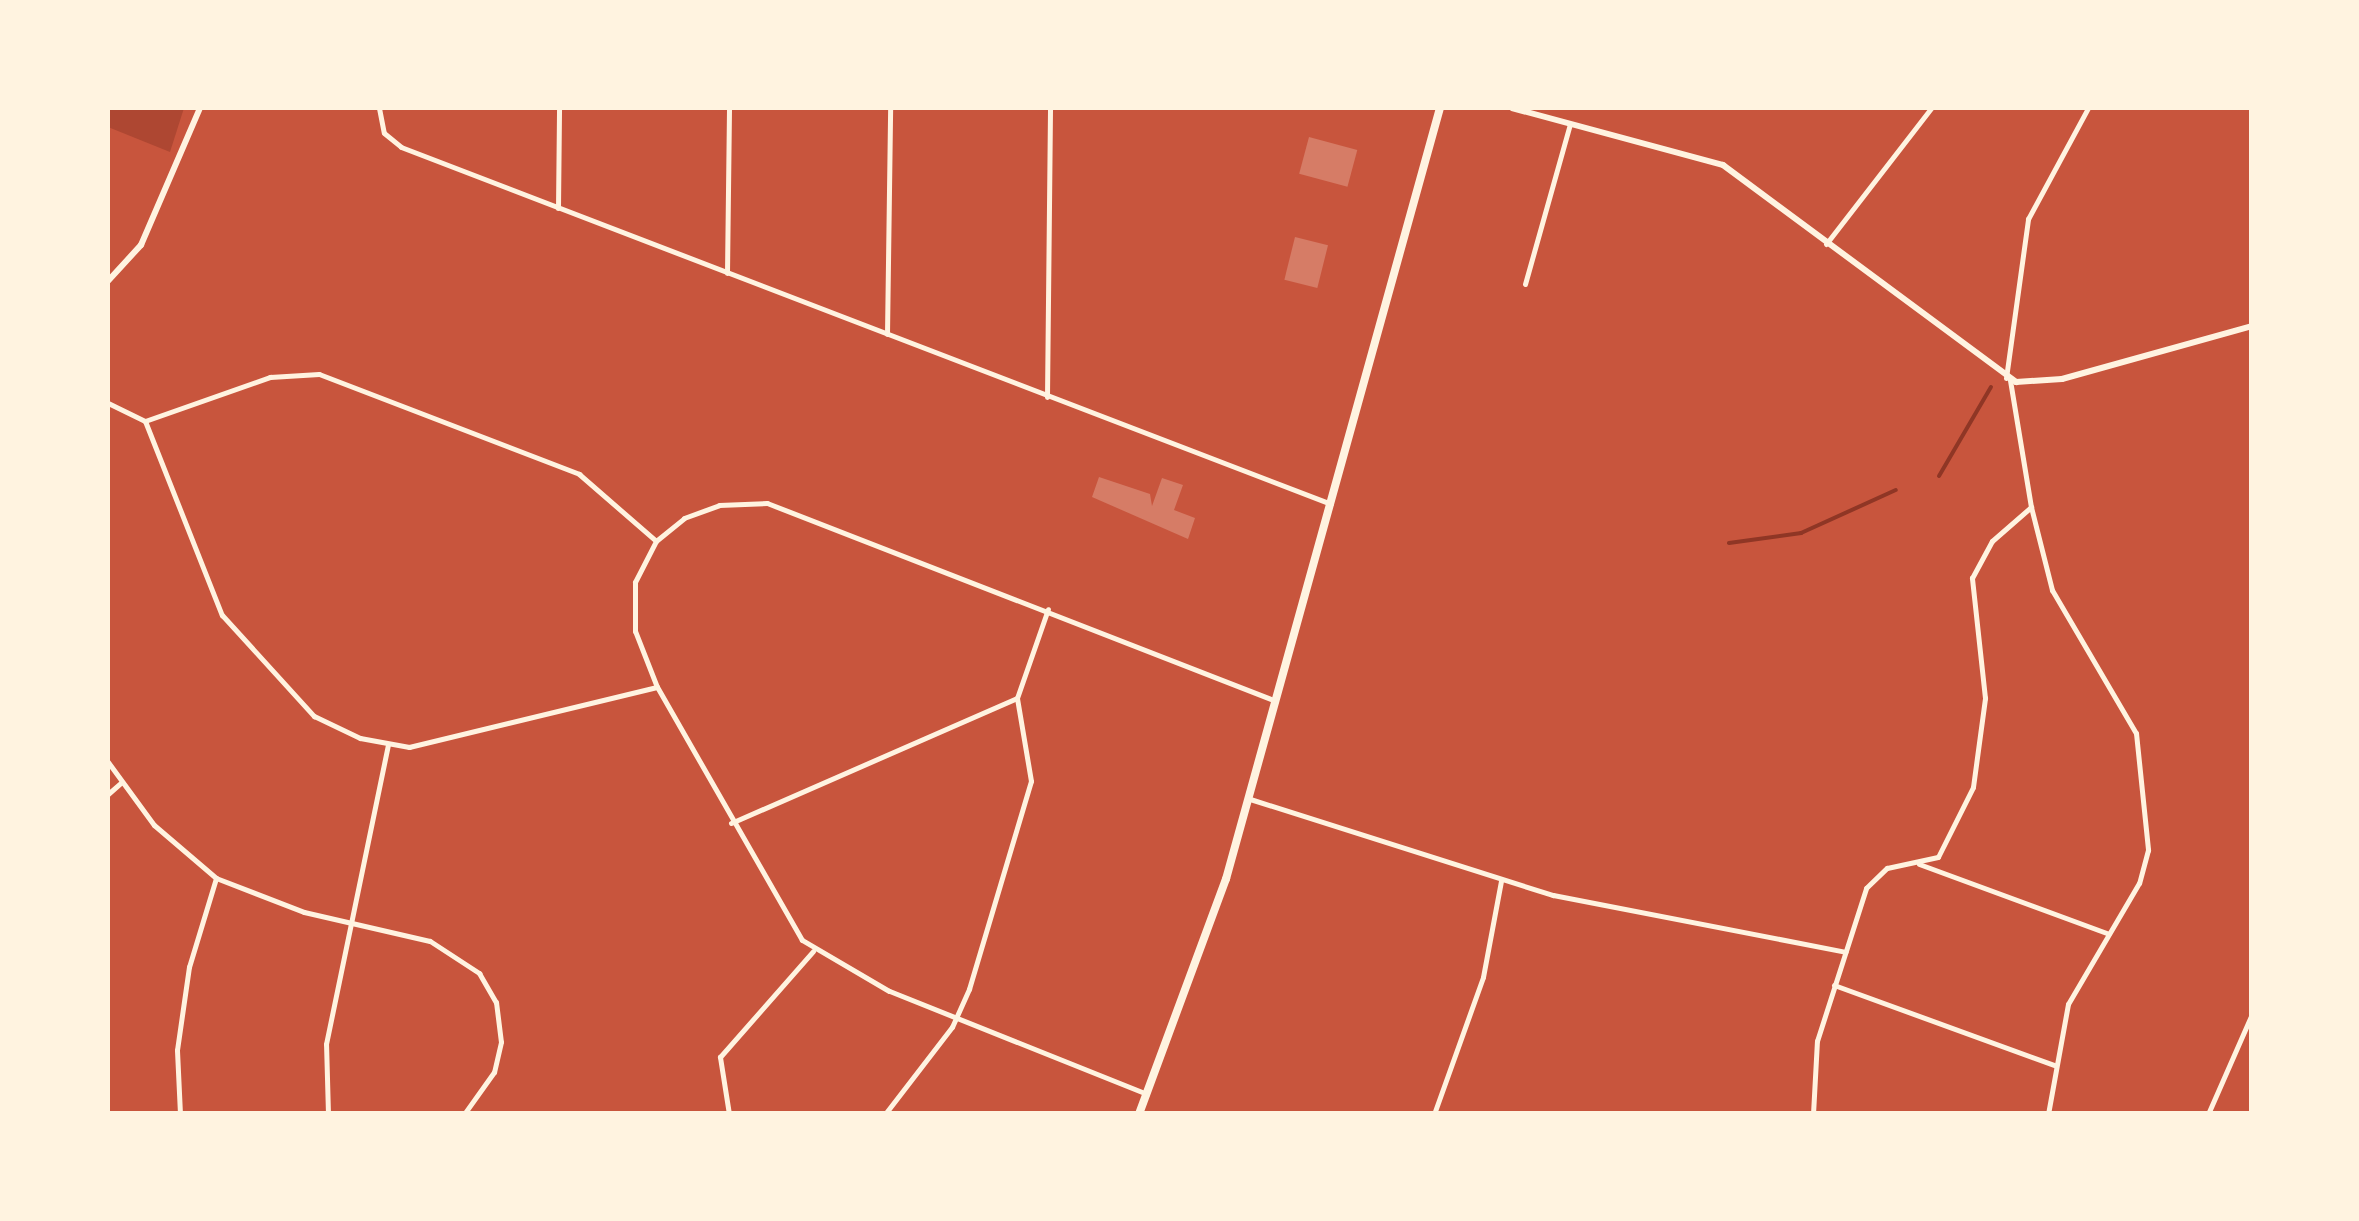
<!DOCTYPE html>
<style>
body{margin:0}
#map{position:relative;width:2359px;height:1221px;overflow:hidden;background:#c8553d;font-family:"DM Sans",sans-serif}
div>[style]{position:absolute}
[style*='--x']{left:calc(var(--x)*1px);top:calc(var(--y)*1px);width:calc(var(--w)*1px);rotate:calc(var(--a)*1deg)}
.green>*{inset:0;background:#ae4732}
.stream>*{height:4px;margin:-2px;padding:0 2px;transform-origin:2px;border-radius:2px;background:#8f3625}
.building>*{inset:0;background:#d67c66;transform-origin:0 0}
.minor>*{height:5px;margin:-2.5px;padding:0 2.5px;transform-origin:2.5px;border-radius:2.5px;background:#fff3e0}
.tertiary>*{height:6px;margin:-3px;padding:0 3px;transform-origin:3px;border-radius:3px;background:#fff3e0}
.primary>*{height:8px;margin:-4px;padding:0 4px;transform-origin:4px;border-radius:4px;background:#fff3e0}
span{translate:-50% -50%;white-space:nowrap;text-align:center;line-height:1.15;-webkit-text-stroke:10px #fff3e0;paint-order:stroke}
.frame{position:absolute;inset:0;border:110px solid #fff3e0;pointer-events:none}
</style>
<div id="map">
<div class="green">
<div style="clip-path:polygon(108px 108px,184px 108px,170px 152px,108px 127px)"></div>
</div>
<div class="stream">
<div style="--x:1939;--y:476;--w:103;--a:-59.7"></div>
<div style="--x:1729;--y:543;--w:73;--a:-7.9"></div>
<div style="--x:1801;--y:533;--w:104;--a:-24.4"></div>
</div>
<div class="building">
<div style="left:1309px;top:137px;width:50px;height:38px;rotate:15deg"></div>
<div style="left:1295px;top:237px;width:34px;height:44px;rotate:14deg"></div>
<div style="clip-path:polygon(1099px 477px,1150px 494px,1152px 506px,1162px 478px,1183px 485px,1174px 510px,1195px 518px,1188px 539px,1092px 497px)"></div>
</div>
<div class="minor">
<div style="--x:379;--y:108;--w:25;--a:79"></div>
<div style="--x:384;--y:133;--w:22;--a:39"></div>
<div style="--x:401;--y:147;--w:996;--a:21"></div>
<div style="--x:558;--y:208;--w:100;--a:-89.4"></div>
<div style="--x:1826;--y:244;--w:172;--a:-52.3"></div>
<div style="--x:727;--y:273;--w:165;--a:-89.3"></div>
<div style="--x:1525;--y:284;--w:166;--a:-74.3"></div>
<div style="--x:887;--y:334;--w:226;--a:-89.2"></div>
<div style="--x:2006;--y:378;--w:161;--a:-82.1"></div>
<div style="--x:2028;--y:219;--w:126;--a:-61.6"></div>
<div style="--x:1047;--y:397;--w:289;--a:-89.4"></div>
<div style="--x:108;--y:403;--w:41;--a:25.9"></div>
<div style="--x:145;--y:421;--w:209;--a:68.4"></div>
<div style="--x:222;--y:615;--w:137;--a:47.7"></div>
<div style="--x:314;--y:716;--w:51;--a:25.6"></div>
<div style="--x:360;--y:738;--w:50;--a:10.4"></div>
<div style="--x:409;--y:747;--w:255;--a:-13.6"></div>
<div style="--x:145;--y:421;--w:133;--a:-19.4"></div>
<div style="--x:270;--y:377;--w:49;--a:-3.5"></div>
<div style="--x:319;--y:374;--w:279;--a:21"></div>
<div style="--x:579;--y:474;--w:102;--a:41"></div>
<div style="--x:2031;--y:507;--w:86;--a:75.8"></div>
<div style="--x:2052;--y:590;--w:166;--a:59.6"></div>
<div style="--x:2136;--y:733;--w:118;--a:84.1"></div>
<div style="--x:2148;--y:850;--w:34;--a:105"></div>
<div style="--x:2139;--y:883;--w:140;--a:120.4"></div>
<div style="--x:2068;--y:1004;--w:112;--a:100.3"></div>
<div style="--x:108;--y:762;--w:78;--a:53.9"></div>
<div style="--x:154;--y:825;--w:82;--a:40.5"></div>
<div style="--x:216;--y:878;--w:94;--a:21.1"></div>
<div style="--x:304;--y:912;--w:129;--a:13"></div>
<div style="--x:430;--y:941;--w:59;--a:33.1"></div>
<div style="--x:479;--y:973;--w:34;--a:60"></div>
<div style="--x:496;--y:1002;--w:40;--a:82.9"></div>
<div style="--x:501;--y:1042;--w:31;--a:103"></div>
<div style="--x:494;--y:1072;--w:52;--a:125.5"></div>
<div style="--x:108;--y:794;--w:18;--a:-41"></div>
<div style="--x:1250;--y:799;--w:318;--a:17.6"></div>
<div style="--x:1553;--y:895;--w:298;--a:11"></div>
<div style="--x:731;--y:823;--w:312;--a:-23.6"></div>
<div style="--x:1919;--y:864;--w:202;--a:20.2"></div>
<div style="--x:1834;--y:985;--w:236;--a:20"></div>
<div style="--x:1147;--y:1094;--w:278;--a:-158.2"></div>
<div style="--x:889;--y:991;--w:101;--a:-149.6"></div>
<div style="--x:802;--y:940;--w:292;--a:-119.8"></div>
<div style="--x:657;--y:687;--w:60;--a:-111.4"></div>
<div style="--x:635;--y:631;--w:49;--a:-90"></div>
<div style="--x:635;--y:582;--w:46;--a:-62.9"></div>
<div style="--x:656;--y:541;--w:36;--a:-39"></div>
<div style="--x:684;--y:518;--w:37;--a:-20"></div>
<div style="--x:719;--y:505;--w:48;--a:-2.4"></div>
<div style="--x:767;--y:503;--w:546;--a:21.26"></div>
<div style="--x:180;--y:1114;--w:64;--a:-92.7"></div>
<div style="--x:177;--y:1050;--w:84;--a:-81.8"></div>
<div style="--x:189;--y:967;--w:93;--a:-73.1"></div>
<div style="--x:328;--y:1114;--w:70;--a:-91.6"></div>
<div style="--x:326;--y:1044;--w:305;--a:-78.3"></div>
<div style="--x:729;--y:1114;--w:58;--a:-99"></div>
<div style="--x:720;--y:1057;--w:141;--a:-48.7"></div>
<div style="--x:885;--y:1114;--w:110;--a:-52.4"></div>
<div style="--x:952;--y:1027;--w:42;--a:-65.9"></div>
<div style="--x:969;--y:989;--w:217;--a:-73.4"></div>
<div style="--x:1031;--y:781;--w:84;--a:-99.6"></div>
<div style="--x:1017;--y:698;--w:94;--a:-70.8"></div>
<div style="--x:1434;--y:1114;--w:145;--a:-70.3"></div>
<div style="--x:1483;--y:977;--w:98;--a:-79.4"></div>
<div style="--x:1813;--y:1114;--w:73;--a:-86.9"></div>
<div style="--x:1817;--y:1041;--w:161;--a:-72.2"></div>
<div style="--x:1866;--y:888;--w:29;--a:-44"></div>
<div style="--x:1887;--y:868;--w:52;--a:-12.2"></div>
<div style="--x:1938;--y:857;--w:78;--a:-63.4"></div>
<div style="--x:1973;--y:787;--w:90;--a:-82.3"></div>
<div style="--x:1985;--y:698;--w:121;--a:-96.2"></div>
<div style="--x:1972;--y:578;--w:42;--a:-61.6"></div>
<div style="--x:1992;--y:541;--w:52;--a:-41.1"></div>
<div style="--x:2031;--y:507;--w:129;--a:-99.4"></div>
<div style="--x:2208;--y:1114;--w:109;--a:-66.3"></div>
</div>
<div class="tertiary">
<div style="--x:1512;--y:108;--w:219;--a:15.1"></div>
<div style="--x:1723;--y:165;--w:365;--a:36.5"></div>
<div style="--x:2016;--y:382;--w:46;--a:-3.7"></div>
<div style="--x:2062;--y:379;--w:197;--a:-15.6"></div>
<div style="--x:108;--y:281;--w:49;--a:-47.5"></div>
<div style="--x:141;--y:245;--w:149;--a:-66.7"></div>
</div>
<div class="primary">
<div style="--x:1139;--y:1114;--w:251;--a:-69.7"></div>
<div style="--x:1226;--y:879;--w:800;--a:-74.49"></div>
</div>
<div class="frame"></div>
</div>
